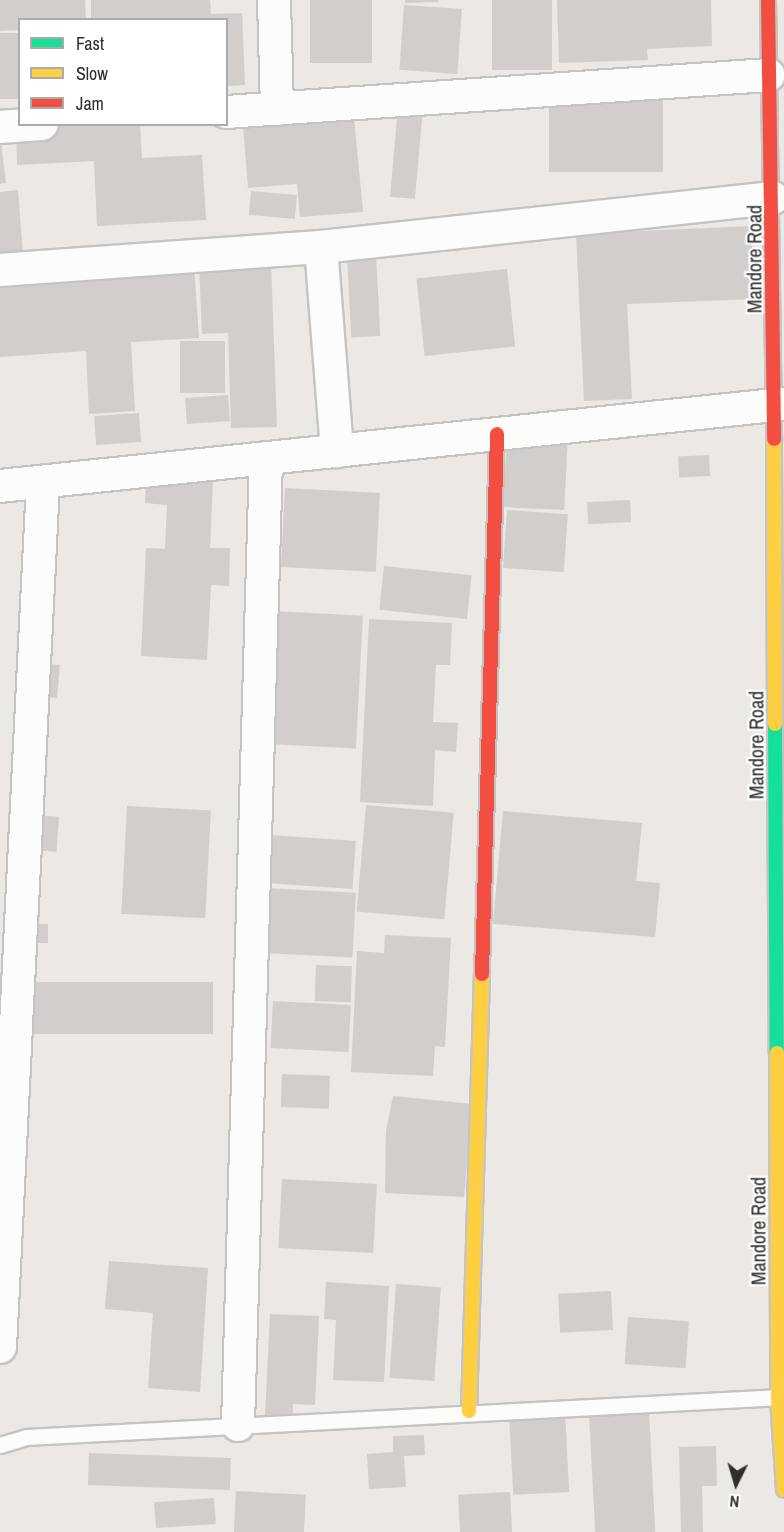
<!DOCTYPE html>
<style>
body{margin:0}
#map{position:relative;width:784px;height:1532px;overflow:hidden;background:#ece8e4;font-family:"Archivo Narrow",sans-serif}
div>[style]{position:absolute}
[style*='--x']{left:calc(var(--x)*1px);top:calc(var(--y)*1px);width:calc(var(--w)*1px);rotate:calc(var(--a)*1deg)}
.building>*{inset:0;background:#d1cecb;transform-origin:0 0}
.roads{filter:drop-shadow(2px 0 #c5c4c5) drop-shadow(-2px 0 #c5c4c5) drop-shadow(0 2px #c5c4c5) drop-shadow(0 -2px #c5c4c5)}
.lane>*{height:15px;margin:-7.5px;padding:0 7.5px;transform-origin:7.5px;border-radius:7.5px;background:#fcfcfb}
.street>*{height:32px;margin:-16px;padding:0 16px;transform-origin:16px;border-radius:16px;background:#fcfcfb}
.fast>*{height:14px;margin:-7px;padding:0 7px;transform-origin:7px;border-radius:7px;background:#16e098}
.slow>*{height:14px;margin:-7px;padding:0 7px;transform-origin:7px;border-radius:7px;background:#ffcf43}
.jam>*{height:14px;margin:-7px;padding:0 7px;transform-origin:7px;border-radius:7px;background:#f24e42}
span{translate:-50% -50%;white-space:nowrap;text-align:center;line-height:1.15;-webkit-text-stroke:4.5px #fff;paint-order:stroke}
.street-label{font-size:20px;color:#2e2e2e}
.legend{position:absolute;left:18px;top:18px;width:210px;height:108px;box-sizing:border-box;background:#fff;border:2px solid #ababab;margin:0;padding:8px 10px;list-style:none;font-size:18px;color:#2e2e2e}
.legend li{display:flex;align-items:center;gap:12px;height:30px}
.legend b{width:30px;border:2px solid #ababab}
.north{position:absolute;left:706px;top:1454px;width:60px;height:60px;-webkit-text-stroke:4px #fff;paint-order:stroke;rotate:185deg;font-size:16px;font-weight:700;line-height:24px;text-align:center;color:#2e2e2e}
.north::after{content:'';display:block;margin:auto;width:21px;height:27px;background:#2e2e2e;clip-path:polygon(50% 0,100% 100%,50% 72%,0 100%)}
</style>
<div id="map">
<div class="building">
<div style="clip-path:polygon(0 0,85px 0,86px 20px,20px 20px,20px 30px,0 31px)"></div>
<div style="clip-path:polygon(91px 0,210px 0,211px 14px,242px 13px,245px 85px,226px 86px,226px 20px,91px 20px)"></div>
<div style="left:310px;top:0;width:62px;height:63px"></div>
<div style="clip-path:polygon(405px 0,438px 0,438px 2px,405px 3px)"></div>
<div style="left:492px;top:0;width:60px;height:70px"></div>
<div style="clip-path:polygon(557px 0,711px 0,712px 46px,647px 49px,648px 60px,559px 63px)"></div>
<div style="left:404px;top:5px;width:58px;height:65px;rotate:4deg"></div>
<div style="left:0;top:33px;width:20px;height:66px"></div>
<div style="left:663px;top:87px;width:85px;height:114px;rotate:90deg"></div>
<div style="clip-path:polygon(353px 106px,363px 212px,300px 217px,297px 184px,248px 188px,242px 112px)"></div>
<div style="left:398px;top:106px;width:25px;height:91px;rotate:5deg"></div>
<div style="clip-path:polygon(65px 124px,140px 124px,142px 158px,202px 155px,206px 220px,97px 226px,94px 161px,17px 165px,16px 128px)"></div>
<div style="clip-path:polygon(1px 143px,6px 183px,0 184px,0 144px)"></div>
<div style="clip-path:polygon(18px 190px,23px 255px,0 257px,0 192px)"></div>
<div style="left:251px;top:191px;width:46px;height:24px;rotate:5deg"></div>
<div style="clip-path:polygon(751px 226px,754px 299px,627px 304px,632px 399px,584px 401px,576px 234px)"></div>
<div style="left:376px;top:255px;width:81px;height:29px;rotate:87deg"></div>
<div style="clip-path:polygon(271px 261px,277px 427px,231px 428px,228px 333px,202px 334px,199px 264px)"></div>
<div style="clip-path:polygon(194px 265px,199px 338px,131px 342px,135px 411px,89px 414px,86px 351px,0 357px,0 277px)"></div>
<div style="left:507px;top:269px;width:78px;height:91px;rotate:84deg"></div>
<div style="left:225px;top:341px;width:52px;height:45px;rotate:90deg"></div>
<div style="left:228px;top:395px;width:26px;height:43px;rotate:86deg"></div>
<div style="left:139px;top:413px;width:29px;height:45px;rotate:86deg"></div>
<div style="left:507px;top:434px;width:61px;height:73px;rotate:3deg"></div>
<div style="left:709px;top:455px;width:21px;height:31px;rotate:87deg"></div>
<div style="clip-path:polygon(146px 476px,213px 480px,210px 548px,230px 548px,229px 586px,211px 585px,207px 660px,141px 656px,146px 548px,165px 549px,167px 505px,145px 503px)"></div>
<div style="left:285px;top:488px;width:95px;height:79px;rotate:3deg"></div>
<div style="left:630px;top:500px;width:22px;height:43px;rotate:87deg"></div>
<div style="left:507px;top:510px;width:61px;height:58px;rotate:4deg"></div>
<div style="left:384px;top:566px;width:88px;height:44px;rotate:6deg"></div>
<div style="left:272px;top:611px;width:91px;height:133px;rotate:3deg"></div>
<div style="clip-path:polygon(369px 619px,452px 623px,450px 665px,436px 665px,433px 722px,458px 723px,456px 752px,435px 750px,433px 806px,360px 802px)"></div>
<div style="left:37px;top:663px;width:23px;height:33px;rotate:5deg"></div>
<div style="left:366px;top:805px;width:88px;height:107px;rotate:5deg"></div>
<div style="left:127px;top:806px;width:84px;height:108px;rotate:3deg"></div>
<div style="clip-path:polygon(503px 811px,642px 823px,636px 881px,660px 883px,655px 937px,493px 924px)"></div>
<div style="left:33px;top:815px;width:26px;height:35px;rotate:4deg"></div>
<div style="left:269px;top:835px;width:87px;height:48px;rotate:4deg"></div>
<div style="left:266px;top:888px;width:90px;height:65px;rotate:3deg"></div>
<div style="left:28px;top:924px;width:20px;height:19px"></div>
<div style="clip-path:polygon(385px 935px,451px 938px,445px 1047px,435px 1046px,433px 1076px,351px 1072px,357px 951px,384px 953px)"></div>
<div style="left:316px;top:965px;width:36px;height:36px;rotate:2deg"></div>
<div style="left:213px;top:982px;width:52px;height:194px;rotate:90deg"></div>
<div style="left:273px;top:1001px;width:78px;height:47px;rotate:3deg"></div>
<div style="left:282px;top:1074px;width:48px;height:33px;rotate:2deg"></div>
<div style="clip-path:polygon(393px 1096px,473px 1104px,464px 1197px,385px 1193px,386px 1131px)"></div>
<div style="left:282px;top:1179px;width:95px;height:69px;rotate:3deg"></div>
<div style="clip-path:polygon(109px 1261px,208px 1268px,200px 1392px,148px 1388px,153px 1313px,105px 1309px)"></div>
<div style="clip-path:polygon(326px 1282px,389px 1286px,384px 1382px,333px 1380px,336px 1320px,324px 1319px)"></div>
<div style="left:396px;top:1284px;width:45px;height:94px;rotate:4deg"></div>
<div style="left:611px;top:1291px;width:39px;height:53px;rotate:87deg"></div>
<div style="clip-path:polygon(270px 1314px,319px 1316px,315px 1405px,293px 1404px,293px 1417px,265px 1416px)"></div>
<div style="left:628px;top:1317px;width:61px;height:47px;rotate:4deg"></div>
<div style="left:565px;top:1412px;width:80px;height:56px;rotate:87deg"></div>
<div style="left:649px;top:1412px;width:120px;height:60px;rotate:87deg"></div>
<div style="clip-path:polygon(424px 1435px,425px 1455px,404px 1456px,406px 1487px,369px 1489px,367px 1454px,393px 1452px,393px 1436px)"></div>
<div style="clip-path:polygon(716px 1446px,717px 1486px,702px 1486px,703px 1532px,681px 1532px,679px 1447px)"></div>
<div style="left:89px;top:1453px;width:142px;height:32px;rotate:2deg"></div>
<div style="left:236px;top:1491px;width:70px;height:41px;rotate:3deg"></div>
<div style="left:510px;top:1492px;width:40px;height:52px;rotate:87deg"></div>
<div style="left:214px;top:1498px;width:26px;height:60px;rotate:86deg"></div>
</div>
<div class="roads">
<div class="lane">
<div style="--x:0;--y:1445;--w:27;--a:-17"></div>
<div style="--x:26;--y:1437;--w:756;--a:-3.03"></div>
</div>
<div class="street">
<div style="--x:274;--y:0;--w:109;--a:88.4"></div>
<div style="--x:226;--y:112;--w:544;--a:-3.9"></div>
<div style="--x:0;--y:127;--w:42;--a:-4.1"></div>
<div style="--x:321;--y:247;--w:205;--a:85.5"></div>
<div style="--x:0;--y:270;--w:322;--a:-4.1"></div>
<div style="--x:321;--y:247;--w:455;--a:-6.2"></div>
<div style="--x:0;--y:486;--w:788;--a:-5.97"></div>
<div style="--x:0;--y:1347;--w:866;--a:-87.15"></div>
<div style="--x:238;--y:1425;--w:967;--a:-88.34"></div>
</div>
<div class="fast">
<div style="--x:775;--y:724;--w:329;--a:89.7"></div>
</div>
<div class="slow">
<div style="--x:774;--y:439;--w:285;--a:89.8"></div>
<div style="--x:777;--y:1053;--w:344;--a:89.8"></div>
<div style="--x:778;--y:1397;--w:93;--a:86.3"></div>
<div style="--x:469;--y:1411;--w:437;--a:-88.3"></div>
</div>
<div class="jam">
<div style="--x:768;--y:0;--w:439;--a:89.2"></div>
<div style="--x:482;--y:974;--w:540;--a:-88.41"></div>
</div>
</div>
<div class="street-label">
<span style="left:754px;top:259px;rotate:-90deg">Mandore Road</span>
<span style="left:756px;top:745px;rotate:-90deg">Mandore Road</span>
<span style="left:758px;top:1231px;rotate:-90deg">Mandore Road</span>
</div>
<ul class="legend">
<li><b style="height:8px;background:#16e098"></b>Fast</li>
<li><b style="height:8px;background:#ffcf43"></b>Slow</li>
<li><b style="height:8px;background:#f24e42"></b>Jam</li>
</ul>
<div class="north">N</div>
</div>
